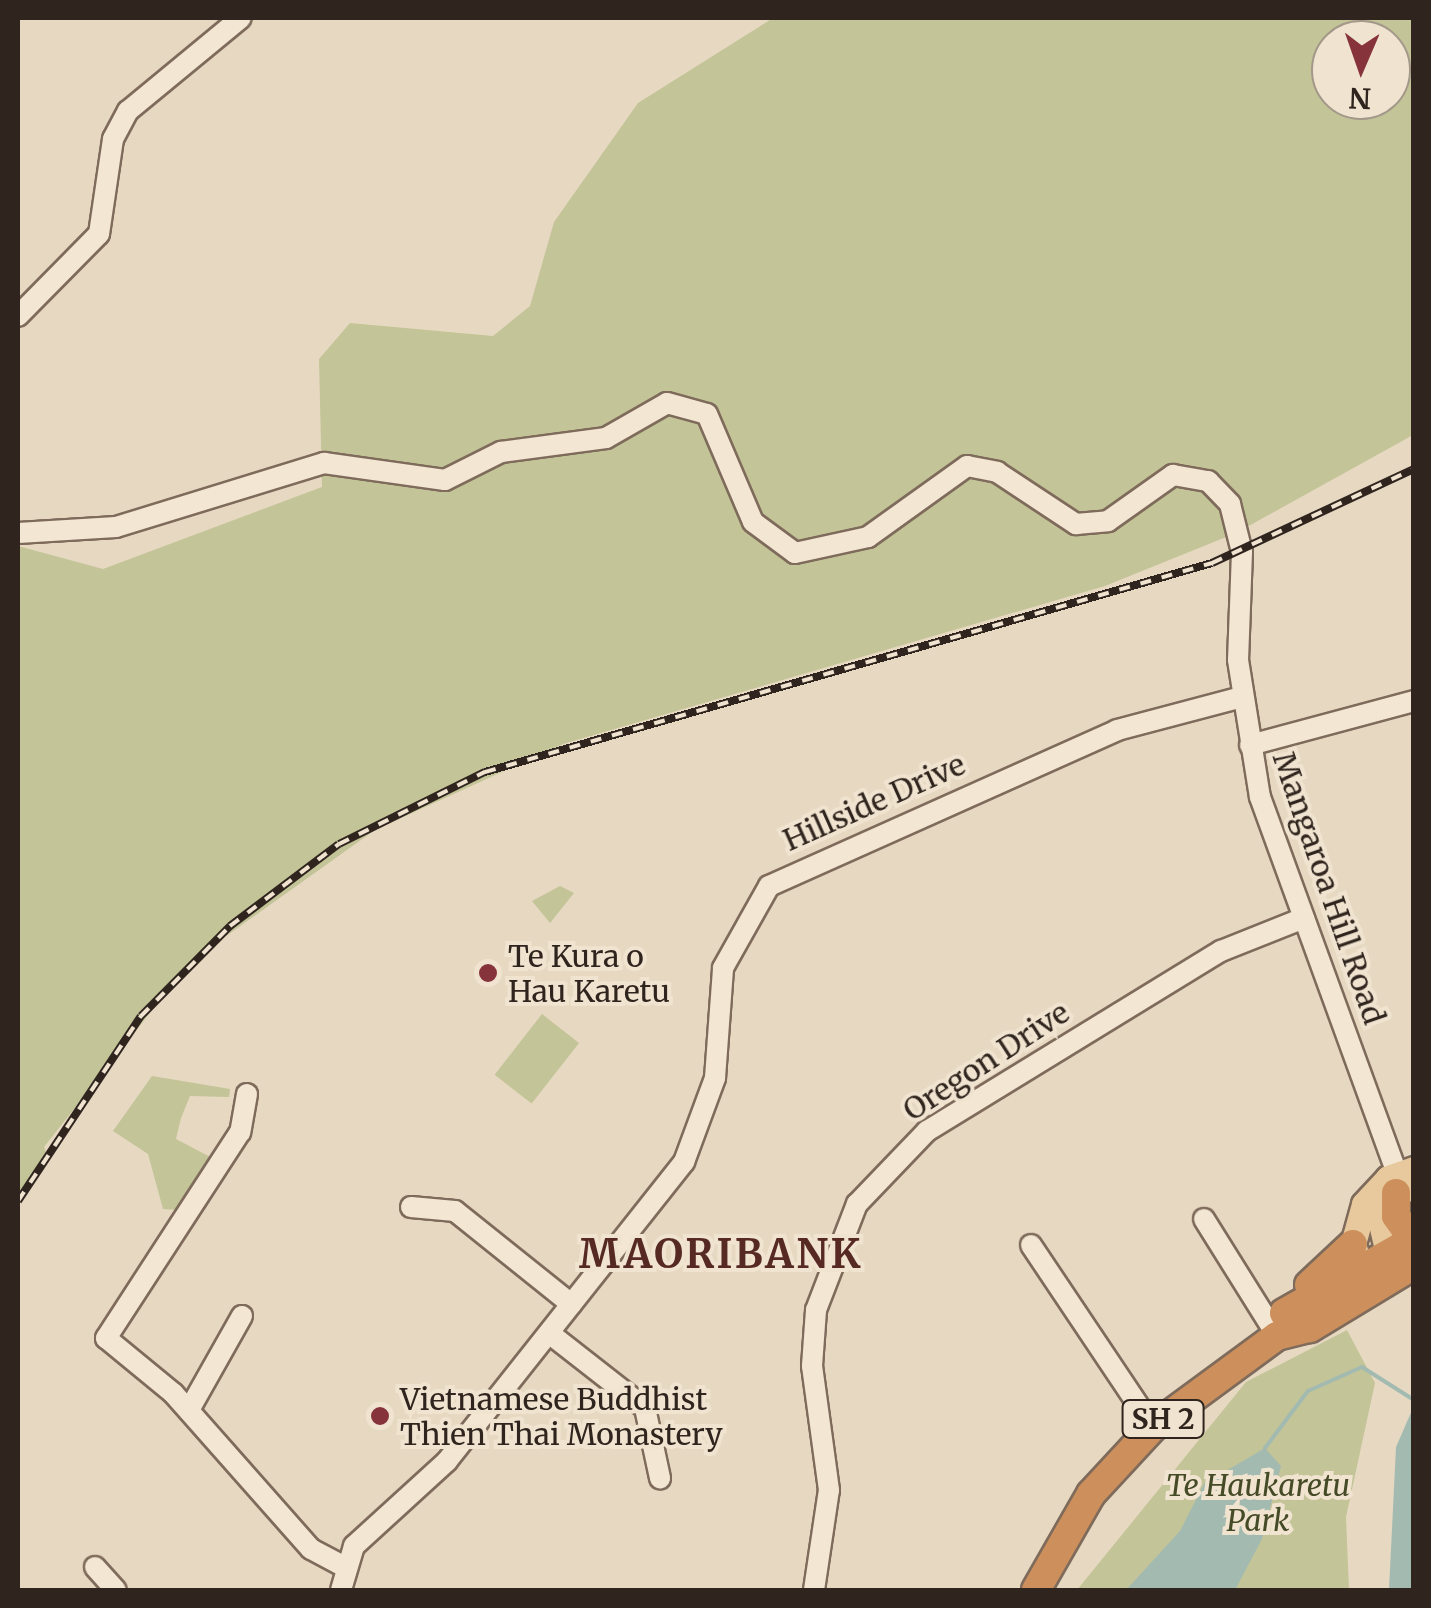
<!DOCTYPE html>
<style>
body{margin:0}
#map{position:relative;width:1431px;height:1608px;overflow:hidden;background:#e7d8c2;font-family:Merriweather,serif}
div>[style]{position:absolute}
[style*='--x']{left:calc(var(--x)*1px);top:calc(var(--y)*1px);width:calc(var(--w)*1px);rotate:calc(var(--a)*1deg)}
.green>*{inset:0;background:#c3c497;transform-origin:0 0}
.water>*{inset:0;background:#a3bab1}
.stream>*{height:4px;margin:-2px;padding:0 2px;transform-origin:2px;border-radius:2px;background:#a3bab1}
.roads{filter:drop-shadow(2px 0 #7f6b5b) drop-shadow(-2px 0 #7f6b5b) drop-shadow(0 2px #7f6b5b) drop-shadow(0 -2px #7f6b5b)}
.minor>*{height:20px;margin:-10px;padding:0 10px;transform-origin:10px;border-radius:10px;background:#f3e7d4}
.major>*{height:25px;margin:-12.5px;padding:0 12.5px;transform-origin:12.5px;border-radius:12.5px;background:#e7c99d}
.highway>*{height:28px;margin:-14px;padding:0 14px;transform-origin:14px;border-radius:14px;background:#cd905c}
.rail>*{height:8px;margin-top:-4px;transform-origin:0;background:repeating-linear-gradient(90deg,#f0e4d0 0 11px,#30251e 0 22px);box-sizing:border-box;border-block:2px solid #30251e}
.dots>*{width:28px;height:28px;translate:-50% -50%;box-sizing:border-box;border:5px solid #f0e4d0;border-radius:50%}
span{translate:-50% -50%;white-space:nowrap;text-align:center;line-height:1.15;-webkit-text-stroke:8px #f0e4d0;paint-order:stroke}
.shield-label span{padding:2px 8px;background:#f0e4d0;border:2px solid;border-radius:8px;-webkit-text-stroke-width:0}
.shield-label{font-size:28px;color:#30251e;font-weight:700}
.street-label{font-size:30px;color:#30251e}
.poi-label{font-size:30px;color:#30251e}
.left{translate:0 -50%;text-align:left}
.park-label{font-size:30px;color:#454a27;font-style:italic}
.district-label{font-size:40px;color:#572923;font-weight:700;letter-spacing:2.5px}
.frame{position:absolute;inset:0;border:20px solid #30251e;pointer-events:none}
.north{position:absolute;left:1311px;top:20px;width:100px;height:100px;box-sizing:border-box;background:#f0e4d0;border:2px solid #a39889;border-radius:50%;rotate:182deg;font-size:28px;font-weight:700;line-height:40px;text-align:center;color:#30251e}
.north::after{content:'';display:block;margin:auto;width:35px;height:45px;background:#86333c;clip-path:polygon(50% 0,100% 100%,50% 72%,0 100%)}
</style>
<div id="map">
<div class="green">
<div style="clip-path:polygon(evenodd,773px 18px,1413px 18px,1413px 435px,1236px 533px,1105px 586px,563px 744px,375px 830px,191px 961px,44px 1147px,48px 1157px,18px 1196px,18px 546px,103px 569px,322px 487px,319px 359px,350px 323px,493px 336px,530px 306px,554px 222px,638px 103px,773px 18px,1331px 40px,1391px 40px,1391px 100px,1331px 100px,1331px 40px)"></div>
<div style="clip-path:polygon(560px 886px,574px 893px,550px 923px,532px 901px)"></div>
<div style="left:542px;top:1014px;width:47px;height:77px;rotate:38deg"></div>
<div style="clip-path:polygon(152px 1076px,230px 1089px,229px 1097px,190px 1096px,181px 1118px,176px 1139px,214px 1159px,180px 1210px,163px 1209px,148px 1154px,113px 1131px)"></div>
<div style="clip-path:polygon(1347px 1330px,1375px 1383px,1346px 1517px,1349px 1590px,1077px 1590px,1246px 1382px)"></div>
</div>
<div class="water">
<div style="clip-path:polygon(1413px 1408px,1413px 1590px,1389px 1590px,1396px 1447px)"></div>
<div style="clip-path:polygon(1265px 1448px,1281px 1466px,1262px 1539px,1235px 1590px,1126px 1590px,1180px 1531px,1204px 1484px)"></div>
</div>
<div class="stream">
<div style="--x:1265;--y:1448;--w:71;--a:-53"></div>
<div style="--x:1308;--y:1391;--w:59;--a:-24"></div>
<div style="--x:1362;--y:1367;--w:62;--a:32.4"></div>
</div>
<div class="roads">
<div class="minor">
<div style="--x:18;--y:316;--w:115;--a:-45.4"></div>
<div style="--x:99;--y:234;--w:96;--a:-81.6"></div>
<div style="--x:113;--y:139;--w:32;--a:-62"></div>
<div style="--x:128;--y:111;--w:146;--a:-39.5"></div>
<div style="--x:18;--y:533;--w:98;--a:-3.5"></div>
<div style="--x:116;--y:527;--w:218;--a:-17.1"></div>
<div style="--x:324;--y:463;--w:122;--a:8"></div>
<div style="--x:445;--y:480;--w:63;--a:-26.6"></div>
<div style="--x:501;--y:452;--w:106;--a:-7.6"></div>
<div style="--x:606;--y:438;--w:70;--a:-29.8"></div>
<div style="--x:667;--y:403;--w:41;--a:15.4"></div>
<div style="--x:707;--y:414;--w:117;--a:66.9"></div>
<div style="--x:753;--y:522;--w:52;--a:36.4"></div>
<div style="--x:795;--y:553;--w:75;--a:-12.4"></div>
<div style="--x:868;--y:537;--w:122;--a:-35.6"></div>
<div style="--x:967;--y:466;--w:31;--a:11"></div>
<div style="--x:997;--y:472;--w:95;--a:33.4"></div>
<div style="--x:1076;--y:524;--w:32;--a:-5"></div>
<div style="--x:1108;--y:521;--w:80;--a:-35.3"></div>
<div style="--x:1173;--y:475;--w:36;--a:10"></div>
<div style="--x:1208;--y:481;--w:32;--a:46"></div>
<div style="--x:1230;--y:504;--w:49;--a:76"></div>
<div style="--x:1242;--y:552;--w:108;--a:92.1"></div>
<div style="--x:1238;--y:660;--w:139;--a:80.9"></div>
<div style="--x:1260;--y:797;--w:415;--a:70"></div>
<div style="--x:1250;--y:745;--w:170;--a:-15"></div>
<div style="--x:247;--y:1094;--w:39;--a:100"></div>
<div style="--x:240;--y:1132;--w:246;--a:123"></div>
<div style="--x:106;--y:1338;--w:87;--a:39.4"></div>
<div style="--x:173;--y:1393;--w:208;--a:48.5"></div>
<div style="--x:311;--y:1549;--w:36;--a:28"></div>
<div style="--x:411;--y:1207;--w:44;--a:5.2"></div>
<div style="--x:455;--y:1211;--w:149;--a:38.7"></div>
<div style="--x:1204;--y:1219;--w:138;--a:58"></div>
<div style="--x:1031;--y:1245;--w:219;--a:56.2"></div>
<div style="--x:549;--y:1333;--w:122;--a:38"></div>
<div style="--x:645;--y:1408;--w:72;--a:77.9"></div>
<div style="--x:189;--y:1410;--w:108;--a:-60.6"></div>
<div style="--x:95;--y:1567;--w:31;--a:48"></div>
<div style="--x:341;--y:1590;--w:46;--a:-73.5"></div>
<div style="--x:354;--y:1546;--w:126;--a:-42.4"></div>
<div style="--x:447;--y:1461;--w:382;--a:-51.6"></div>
<div style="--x:684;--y:1162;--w:90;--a:-69.7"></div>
<div style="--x:715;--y:1078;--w:110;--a:-85.8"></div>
<div style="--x:723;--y:968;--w:94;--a:-60.7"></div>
<div style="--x:769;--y:886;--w:381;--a:-24.1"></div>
<div style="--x:1117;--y:730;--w:129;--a:-14.8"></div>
<div style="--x:814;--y:1590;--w:101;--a:-81.5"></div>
<div style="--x:829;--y:1490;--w:125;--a:-97.8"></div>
<div style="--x:812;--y:1366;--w:56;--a:-85.9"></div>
<div style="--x:816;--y:1310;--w:114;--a:-68.9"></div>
<div style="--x:857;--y:1204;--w:101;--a:-46.2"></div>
<div style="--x:927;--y:1131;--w:345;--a:-31.5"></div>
<div style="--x:1221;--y:951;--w:89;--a:-21.7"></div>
</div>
<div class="major">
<div style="--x:1359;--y:1263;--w:20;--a:-108"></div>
<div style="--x:1353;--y:1244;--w:41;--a:-74.6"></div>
<div style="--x:1364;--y:1204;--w:35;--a:-47"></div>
<div style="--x:1388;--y:1178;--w:28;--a:-19"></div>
<div style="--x:1393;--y:1275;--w:57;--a:-103.1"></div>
<div style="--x:1380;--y:1219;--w:39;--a:-52"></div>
</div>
<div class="highway">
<div style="--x:1396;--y:1193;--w:23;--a:90"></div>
<div style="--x:1396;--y:1216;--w:28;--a:55"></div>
<div style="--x:1309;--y:1285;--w:60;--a:-43"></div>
<div style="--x:1284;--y:1313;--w:150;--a:-29.6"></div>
<div style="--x:1036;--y:1590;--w:111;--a:-60.2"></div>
<div style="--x:1091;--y:1494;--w:91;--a:-47.2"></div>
<div style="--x:1153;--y:1427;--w:154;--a:-36.3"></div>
<div style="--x:1277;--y:1336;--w:34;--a:-14"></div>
<div style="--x:1310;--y:1328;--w:122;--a:-31.2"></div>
</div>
</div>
<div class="rail">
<div style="--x:18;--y:1201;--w:222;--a:-56.4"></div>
<div style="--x:141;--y:1016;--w:127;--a:-45.3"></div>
<div style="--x:230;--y:926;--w:136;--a:-37"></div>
<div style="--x:339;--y:844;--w:163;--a:-26.3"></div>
<div style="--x:485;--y:772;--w:756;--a:-16.04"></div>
<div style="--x:1212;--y:563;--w:223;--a:-25"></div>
</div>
<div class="dots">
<div style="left:488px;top:973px;background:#86333c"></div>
<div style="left:380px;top:1416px;background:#86333c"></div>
</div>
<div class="shield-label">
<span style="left:1163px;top:1419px">SH 2</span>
</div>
<div class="street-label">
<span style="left:874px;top:802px;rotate:-24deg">Hillside Drive</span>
<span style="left:1329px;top:888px;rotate:71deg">Mangaroa Hill Road</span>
<span style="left:986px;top:1061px;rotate:-33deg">Oregon Drive</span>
</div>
<div class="poi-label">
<span class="left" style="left:508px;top:973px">Te Kura o<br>Hau Karetu</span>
<span class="left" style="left:400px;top:1416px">Vietnamese Buddhist<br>Thien Thai Monastery</span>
</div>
<div class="park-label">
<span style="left:1258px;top:1502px">Te Haukaretu<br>Park</span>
</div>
<div class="district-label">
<span style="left:721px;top:1254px">MAORIBANK</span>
</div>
<div class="frame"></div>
<div class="north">N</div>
</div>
